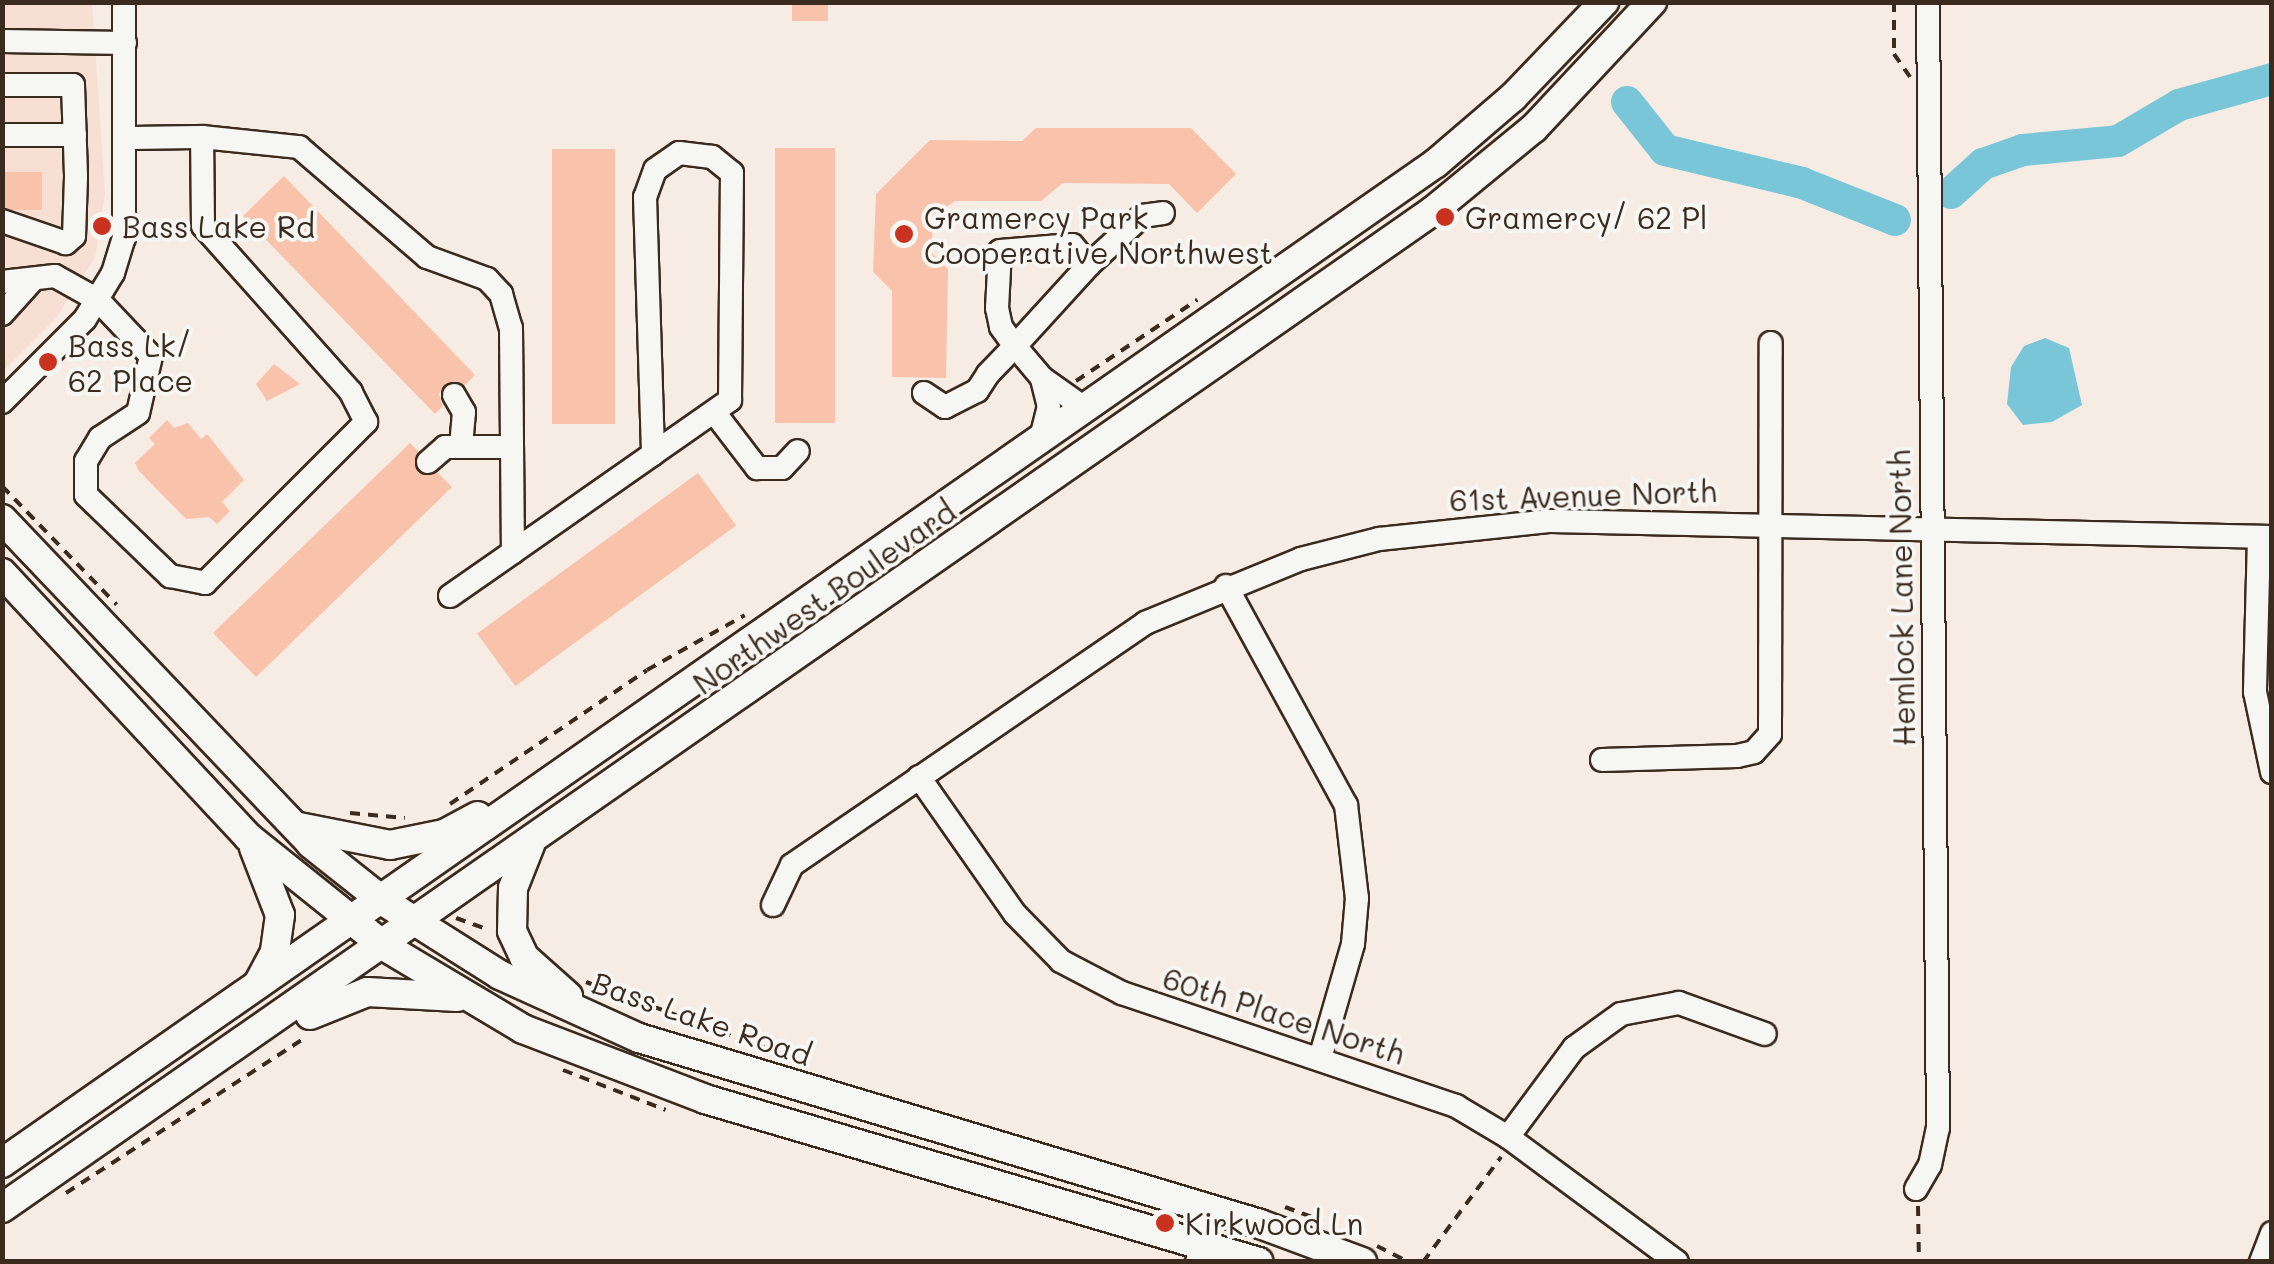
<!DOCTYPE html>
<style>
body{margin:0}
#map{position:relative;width:2274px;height:1264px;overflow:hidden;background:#f6ece4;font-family:Mali,sans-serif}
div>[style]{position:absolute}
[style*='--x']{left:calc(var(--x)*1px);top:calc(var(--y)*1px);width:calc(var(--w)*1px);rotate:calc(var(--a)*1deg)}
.built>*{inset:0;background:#f7dfd3}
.water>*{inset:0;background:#7ac6d9}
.river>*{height:32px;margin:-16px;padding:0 16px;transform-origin:16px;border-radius:16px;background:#7ac6d9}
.building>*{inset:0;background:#f8c2ab;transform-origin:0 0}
.path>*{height:4px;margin-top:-2px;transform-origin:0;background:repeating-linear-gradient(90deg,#3b2a1e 0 10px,transparent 0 18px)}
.roads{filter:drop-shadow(2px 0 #3b2a1e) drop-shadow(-2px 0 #3b2a1e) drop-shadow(0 2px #3b2a1e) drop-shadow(0 -2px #3b2a1e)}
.minor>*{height:22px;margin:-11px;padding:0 11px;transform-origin:11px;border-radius:11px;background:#f6f6f2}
.major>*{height:28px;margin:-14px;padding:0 14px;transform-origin:14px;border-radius:14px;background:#f6f6f2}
.dots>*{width:28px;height:28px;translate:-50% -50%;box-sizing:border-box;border:5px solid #f6f6f2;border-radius:50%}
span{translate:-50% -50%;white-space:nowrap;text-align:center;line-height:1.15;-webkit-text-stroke:8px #f6f6f2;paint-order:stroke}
.poi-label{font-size:30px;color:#3b2a1e}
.left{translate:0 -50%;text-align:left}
.street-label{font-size:30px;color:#3b2a1e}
.frame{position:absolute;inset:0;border:5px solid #3b2a1e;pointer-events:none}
</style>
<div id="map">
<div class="built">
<div style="clip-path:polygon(3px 3px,92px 3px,105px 194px,95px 258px,56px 318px,3px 371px)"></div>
</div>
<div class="water">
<div style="clip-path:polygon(2045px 338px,2069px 348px,2082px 405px,2052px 422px,2023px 425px,2007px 404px,2011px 367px,2024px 346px)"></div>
</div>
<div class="river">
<div style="--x:1627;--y:102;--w:61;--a:51.6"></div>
<div style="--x:1665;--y:150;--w:141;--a:13.5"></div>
<div style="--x:1802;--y:183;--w:100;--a:21.7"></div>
<div style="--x:1951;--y:193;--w:43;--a:-42.2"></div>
<div style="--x:1983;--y:164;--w:42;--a:-19.3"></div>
<div style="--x:2023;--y:150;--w:95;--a:-5.4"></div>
<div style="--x:2118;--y:141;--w:71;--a:-30.5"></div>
<div style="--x:2179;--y:105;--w:97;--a:-15.6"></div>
</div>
<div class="building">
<div style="left:792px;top:2px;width:36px;height:19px"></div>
<div style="clip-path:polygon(1036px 128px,1191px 128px,1236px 174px,1197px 213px,1169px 184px,1063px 183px,1041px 201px,955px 201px,933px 216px,932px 253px,948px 269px,946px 378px,892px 377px,892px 291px,873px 272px,876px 194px,930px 140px,1022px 141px)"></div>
<div style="left:775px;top:148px;width:60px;height:275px"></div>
<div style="left:552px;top:149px;width:63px;height:275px"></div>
<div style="left:42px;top:172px;width:38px;height:40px;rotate:90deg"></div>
<div style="clip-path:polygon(284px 176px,475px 375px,465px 385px,446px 383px,439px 394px,443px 406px,435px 414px,243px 216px)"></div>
<div style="clip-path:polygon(274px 364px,300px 384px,267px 401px,256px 384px)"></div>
<div style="clip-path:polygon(167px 420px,174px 428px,188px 423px,201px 439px,207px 434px,244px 480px,222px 502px,230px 511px,217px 524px,209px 517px,186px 519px,139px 471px,135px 463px,155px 444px,149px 438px)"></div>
<div style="clip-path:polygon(410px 443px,418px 451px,418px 473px,438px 473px,452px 487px,256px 677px,213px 633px)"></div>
<div style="left:698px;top:473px;width:65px;height:273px;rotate:54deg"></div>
</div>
<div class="path">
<div style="--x:1894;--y:2;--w:52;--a:90"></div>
<div style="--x:1894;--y:54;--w:28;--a:55"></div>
<div style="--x:1076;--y:381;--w:146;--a:-33.8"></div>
<div style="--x:2;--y:486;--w:165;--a:46"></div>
<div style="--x:450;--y:804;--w:238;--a:-34.2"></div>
<div style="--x:647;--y:670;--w:112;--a:-29.3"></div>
<div style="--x:350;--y:813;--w:55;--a:5.2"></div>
<div style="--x:456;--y:918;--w:35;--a:20"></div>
<div style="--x:586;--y:982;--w:230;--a:20.1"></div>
<div style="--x:563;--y:1070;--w:110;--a:21.2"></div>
<div style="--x:66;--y:1193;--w:285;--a:-33"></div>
<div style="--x:1918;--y:1206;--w:56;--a:89"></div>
<div style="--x:1285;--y:1207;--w:40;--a:20.2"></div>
<div style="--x:1377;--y:1246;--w:35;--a:27"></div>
<div style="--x:1423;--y:1262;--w:131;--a:-53.4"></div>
</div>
<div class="roads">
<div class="minor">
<div style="--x:2;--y:41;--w:123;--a:0.9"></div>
<div style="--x:2;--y:85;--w:71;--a:0"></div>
<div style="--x:73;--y:85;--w:92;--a:88.1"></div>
<div style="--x:76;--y:177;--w:59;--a:91.9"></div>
<div style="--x:74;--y:236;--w:11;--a:139"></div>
<div style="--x:66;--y:243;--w:68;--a:-161"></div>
<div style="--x:2;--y:135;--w:73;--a:0"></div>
<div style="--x:126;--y:138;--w:76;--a:-0.8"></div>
<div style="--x:1089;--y:265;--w:72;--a:-42.8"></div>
<div style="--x:1142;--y:216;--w:21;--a:-8"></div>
<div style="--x:2;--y:282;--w:53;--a:-6.5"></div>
<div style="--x:55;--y:276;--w:49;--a:29.2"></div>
<div style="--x:98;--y:300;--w:77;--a:46.6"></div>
<div style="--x:151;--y:356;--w:58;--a:102.8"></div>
<div style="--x:138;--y:413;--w:45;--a:146.7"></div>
<div style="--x:100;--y:438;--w:27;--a:121"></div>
<div style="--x:86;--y:461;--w:34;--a:90"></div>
<div style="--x:86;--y:495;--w:117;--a:44"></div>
<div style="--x:170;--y:576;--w:36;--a:11"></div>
<div style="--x:205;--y:583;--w:228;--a:-45"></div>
<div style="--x:366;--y:422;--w:34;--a:-117"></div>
<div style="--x:351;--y:392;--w:222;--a:-131.7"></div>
<div style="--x:203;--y:226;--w:89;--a:-90.6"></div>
<div style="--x:202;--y:137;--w:98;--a:5.9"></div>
<div style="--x:299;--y:147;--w:169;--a:40.7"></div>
<div style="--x:427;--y:257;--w:64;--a:20.1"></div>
<div style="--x:487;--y:279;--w:21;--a:47"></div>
<div style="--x:501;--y:294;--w:35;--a:74"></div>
<div style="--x:511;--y:328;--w:224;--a:89.5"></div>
<div style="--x:513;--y:552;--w:171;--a:-35"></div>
<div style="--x:653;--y:454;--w:94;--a:-35"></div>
<div style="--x:730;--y:400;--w:227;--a:-89.5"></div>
<div style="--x:732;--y:173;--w:26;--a:-141"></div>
<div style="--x:712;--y:157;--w:33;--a:-173"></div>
<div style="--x:679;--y:153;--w:29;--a:145"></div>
<div style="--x:655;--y:170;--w:29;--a:110"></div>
<div style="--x:645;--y:197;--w:257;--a:88.2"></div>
<div style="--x:2;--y:314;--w:43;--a:-47.8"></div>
<div style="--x:924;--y:393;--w:25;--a:34"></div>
<div style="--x:945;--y:407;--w:36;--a:-27"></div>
<div style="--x:977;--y:391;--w:20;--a:-57"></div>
<div style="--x:988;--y:374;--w:39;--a:-46"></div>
<div style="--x:1015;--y:346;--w:110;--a:-47.6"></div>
<div style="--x:1089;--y:265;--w:26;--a:-130"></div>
<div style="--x:1072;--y:245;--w:72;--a:175.2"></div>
<div style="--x:1000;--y:251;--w:57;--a:93"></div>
<div style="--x:997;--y:308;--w:19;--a:78"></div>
<div style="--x:1001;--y:327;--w:24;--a:54"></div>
<div style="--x:1015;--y:346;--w:42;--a:49.8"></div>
<div style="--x:1042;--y:378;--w:54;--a:35.2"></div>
<div style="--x:454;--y:395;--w:20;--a:60"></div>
<div style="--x:464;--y:412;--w:33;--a:95"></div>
<div style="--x:2;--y:402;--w:117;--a:-45"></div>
<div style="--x:85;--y:319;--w:54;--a:-58.7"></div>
<div style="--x:113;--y:273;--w:37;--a:-73"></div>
<div style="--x:124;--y:238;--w:236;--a:-90"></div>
<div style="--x:714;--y:412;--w:71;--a:52.5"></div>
<div style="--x:757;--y:468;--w:25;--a:0"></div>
<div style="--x:782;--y:468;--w:23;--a:-47"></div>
<div style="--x:1040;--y:442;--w:36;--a:-76"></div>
<div style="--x:1049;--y:407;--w:30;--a:-104"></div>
<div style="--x:428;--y:462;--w:23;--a:-41"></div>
<div style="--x:445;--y:447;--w:67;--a:0"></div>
<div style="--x:2259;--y:537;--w:155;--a:91.5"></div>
<div style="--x:2255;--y:692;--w:82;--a:78"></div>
<div style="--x:1226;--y:586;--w:250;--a:61.3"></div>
<div style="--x:1346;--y:805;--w:94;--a:83.3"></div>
<div style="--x:1357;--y:898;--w:46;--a:95"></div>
<div style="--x:1353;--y:944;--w:119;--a:106.1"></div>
<div style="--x:450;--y:596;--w:77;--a:-34.9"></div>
<div style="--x:1602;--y:760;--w:135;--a:-1.7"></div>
<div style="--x:1737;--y:756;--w:17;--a:-13"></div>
<div style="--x:1754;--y:752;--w:24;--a:-48"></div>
<div style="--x:1770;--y:734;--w:391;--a:-89.9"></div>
<div style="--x:919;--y:777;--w:167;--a:55"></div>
<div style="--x:1015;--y:914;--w:66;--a:45.6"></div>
<div style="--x:1061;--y:961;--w:69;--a:27.7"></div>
<div style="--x:1122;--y:993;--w:353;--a:18.7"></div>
<div style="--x:1456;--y:1106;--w:61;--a:30.8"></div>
<div style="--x:1508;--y:1137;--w:210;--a:36.5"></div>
<div style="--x:773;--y:905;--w:44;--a:-64.6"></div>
<div style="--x:792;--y:865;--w:428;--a:-34.4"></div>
<div style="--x:1145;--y:623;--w:169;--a:-22.3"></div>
<div style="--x:1301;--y:559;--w:81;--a:-14.4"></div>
<div style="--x:1379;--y:539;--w:173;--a:-6"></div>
<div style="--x:1551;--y:521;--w:721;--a:1.27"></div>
<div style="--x:1508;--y:1137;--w:111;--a:-53.4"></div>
<div style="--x:1574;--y:1048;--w:58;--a:-35.9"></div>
<div style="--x:1621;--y:1014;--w:59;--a:-10.7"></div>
<div style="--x:1679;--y:1003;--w:91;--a:19.8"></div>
<div style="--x:1916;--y:1189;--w:28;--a:-60"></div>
<div style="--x:1930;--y:1165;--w:38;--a:-78"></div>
<div style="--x:1938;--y:1128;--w:1126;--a:-90.51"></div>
<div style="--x:1197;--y:1262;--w:55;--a:-73.2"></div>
<div style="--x:2261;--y:1262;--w:31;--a:-69"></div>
</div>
<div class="major">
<div style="--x:2;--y:519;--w:448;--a:46.4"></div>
<div style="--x:311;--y:844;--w:92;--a:38.4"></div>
<div style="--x:383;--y:901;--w:138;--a:32.3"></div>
<div style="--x:500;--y:975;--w:153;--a:24.4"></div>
<div style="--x:639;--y:1038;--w:648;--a:16.67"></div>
<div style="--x:1260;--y:1224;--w:109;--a:20.4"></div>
<div style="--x:2;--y:573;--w:361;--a:47"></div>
<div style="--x:248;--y:837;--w:174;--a:38.7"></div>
<div style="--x:384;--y:946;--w:162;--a:30.8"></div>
<div style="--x:523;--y:1029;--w:195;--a:21"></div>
<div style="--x:705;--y:1099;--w:577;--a:16.4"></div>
<div style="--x:299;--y:827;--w:93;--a:11.2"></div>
<div style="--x:390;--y:845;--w:55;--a:-11.5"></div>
<div style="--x:444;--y:834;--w:38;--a:-28"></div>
<div style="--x:530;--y:845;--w:46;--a:111.6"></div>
<div style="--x:513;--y:888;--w:43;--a:91.3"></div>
<div style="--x:512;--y:931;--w:29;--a:65"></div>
<div style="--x:524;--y:957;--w:59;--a:41.6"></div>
<div style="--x:254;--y:848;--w:72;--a:68.8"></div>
<div style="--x:280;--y:915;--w:37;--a:98"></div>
<div style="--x:275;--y:952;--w:36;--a:118"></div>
<div style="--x:310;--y:1015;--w:61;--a:-22"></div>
<div style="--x:367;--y:992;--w:90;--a:3.2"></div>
<div style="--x:2;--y:1163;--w:1748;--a:-34.89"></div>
<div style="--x:1436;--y:163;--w:101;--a:-40.6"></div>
<div style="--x:1513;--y:97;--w:132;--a:-46.2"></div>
<div style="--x:2;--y:1208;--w:1745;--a:-34.87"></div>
<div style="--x:1434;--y:210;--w:129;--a:-39.4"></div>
<div style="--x:1534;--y:128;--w:173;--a:-46.9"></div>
</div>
</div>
<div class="dots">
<div style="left:1445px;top:217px;background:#c8321e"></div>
<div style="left:102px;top:226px;background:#c8321e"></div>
<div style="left:904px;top:234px;background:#c8321e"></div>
<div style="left:48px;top:362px;background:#c8321e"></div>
<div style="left:1165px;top:1223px;background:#c8321e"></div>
</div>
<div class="poi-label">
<span class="left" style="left:924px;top:234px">Gramercy Park<br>Cooperative Northwest</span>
<span class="left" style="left:1465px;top:217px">Gramercy/ 62 Pl</span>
<span class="left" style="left:122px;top:226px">Bass Lake Rd</span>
<span class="left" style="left:68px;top:362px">Bass Lk/<br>62 Place</span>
<span class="left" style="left:1185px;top:1223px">Kirkwood Ln</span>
</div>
<div class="street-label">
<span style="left:1583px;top:495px;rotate:-2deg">61st Avenue North</span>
<span style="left:824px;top:597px;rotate:-35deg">Northwest Boulevard</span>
<span style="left:1901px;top:598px;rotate:-91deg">Hemlock Lane North</span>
<span style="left:1284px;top:1015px;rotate:18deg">60th Place North</span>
<span style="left:702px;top:1018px;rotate:19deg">Bass Lake Road</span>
</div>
<div class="frame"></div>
</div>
